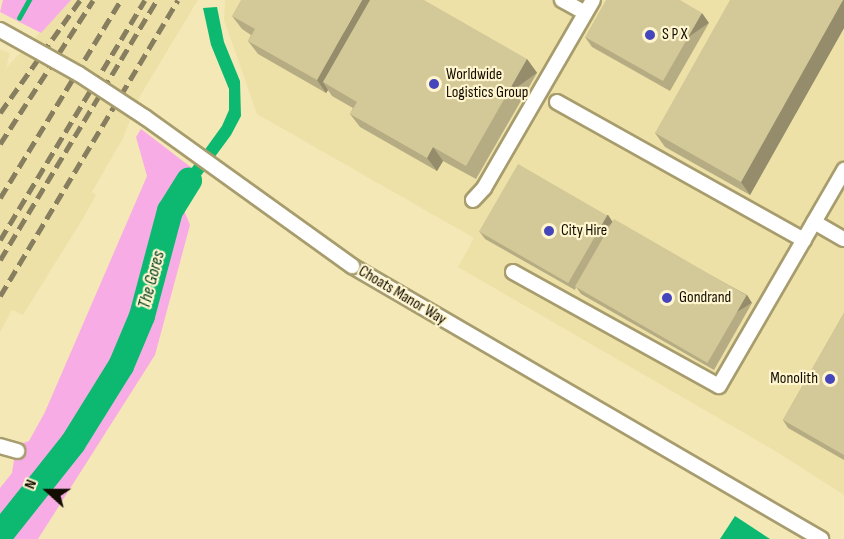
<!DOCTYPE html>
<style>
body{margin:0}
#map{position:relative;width:844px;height:539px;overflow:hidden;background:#f4e8b7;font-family:"Sofia Sans Condensed",sans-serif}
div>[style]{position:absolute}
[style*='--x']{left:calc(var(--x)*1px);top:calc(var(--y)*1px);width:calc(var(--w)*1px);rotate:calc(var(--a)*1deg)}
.built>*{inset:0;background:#eee1a7}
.green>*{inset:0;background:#f8ace5}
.water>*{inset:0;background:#0db970}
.stream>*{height:4.5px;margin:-2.25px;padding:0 2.25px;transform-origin:2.25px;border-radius:2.25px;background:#0db970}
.river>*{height:26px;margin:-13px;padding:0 13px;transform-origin:13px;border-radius:13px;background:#0db970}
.roads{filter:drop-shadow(2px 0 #a79c6d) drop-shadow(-2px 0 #a79c6d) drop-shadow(0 2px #a79c6d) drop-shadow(0 -2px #a79c6d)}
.minor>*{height:14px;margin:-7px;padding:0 7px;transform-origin:7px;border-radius:7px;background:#fff}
.rail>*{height:4.5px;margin-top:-2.25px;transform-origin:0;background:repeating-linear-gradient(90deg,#877e5f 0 12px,transparent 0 18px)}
.bridges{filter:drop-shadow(2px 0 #a79c6d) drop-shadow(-2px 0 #a79c6d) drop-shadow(0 2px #a79c6d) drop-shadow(0 -2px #a79c6d)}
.minor-bridge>*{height:14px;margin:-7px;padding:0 7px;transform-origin:7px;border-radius:7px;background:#fff}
.wall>*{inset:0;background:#b5ac83}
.shaded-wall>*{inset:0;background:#948c6a;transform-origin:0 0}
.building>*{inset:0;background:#d3c898;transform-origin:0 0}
.dots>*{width:16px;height:16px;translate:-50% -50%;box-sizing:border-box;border:3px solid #fff5ce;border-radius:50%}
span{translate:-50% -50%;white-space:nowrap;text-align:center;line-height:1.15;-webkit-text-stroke:4.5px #fff5ce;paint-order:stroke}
.poi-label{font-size:16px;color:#120d00}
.left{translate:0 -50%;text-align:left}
.right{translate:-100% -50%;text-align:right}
.street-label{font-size:16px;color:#120d00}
.water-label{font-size:18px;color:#024124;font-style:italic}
.north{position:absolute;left:18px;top:461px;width:60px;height:60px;-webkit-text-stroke:4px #fff5ce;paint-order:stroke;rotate:291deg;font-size:16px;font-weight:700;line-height:24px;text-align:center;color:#120d00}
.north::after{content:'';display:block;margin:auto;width:21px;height:27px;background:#120d00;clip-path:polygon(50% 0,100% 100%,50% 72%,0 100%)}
</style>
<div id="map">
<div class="built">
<div style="clip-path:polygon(71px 0,198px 0,140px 96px,122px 140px,92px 192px,96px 195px,82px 220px,23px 315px,12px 310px,0 332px,0 49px,10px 53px,6px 68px)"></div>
<div style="clip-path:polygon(225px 0,844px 0,844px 495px,777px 452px,458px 267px,474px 238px,257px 114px,224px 20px)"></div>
</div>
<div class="green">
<div style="clip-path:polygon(3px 0,71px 0,41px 33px,0 12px)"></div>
<div style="clip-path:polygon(141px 129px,192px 168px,176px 190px,190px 225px,155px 355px,38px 539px,0 539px,0 488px,12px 473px,14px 460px,23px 443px,29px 441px,45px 412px,147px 176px,136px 137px)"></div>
</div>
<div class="water">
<div style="clip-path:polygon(217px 7px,224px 42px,240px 81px,241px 116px,231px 135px,186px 196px,178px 214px,165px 205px,222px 126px,229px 110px,229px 89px,211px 45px,203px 8px)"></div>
<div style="clip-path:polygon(735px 516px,770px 539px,720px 539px)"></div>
</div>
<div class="stream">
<div style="--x:19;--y:18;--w:21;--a:-61"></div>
</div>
<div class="river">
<div style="--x:0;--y:535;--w:117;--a:-51.6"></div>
<div style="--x:73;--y:443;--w:91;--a:-58.1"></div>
<div style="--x:121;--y:366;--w:54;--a:-67.2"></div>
<div style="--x:142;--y:316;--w:109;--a:-75.1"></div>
<div style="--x:170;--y:211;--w:36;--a:-58"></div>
</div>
<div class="roads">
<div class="minor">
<div style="--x:562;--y:0;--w:26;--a:29"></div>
<div style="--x:557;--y:102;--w:283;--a:29.2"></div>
<div style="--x:473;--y:200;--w:16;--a:-47"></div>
<div style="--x:484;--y:188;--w:217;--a:-59.9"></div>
<div style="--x:814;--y:222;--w:34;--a:30"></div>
<div style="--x:352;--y:266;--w:543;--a:30.2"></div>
<div style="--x:513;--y:272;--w:235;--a:29"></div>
<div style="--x:719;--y:386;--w:250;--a:-59.9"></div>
<div style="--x:0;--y:446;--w:18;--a:16"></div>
</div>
</div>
<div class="rail">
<div style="--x:0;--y:113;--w:138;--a:-54.7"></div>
<div style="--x:0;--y:144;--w:171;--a:-57.1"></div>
<div style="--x:0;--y:198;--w:232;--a:-58.6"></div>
<div style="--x:0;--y:240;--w:280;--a:-58.9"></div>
<div style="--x:0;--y:260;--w:304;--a:-58.9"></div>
<div style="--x:0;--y:296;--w:345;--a:-59"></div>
</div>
<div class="bridges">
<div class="minor-bridge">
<div style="--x:0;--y:30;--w:90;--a:29.1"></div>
<div style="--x:79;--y:74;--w:80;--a:33.3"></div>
<div style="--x:146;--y:118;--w:254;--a:35.7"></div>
</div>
</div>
<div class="wall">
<div style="clip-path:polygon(844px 0,844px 28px,750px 195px,665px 147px,655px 133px)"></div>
<div style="clip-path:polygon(232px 16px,527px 59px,537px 73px,476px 179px,443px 161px,437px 171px,360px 127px,350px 114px,353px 108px,332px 96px,328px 90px,326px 93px,258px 54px,248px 41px,251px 35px,242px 29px)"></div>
<div style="clip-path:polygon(709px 23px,670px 91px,592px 47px,585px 37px)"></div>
<div style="clip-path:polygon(608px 215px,613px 222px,747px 295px,752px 303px,714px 370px,581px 294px,576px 287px,575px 290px,485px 239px,479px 231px)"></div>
<div style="clip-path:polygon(844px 313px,844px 460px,788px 428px,783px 420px)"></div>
</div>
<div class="shaded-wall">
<div style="clip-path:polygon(362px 0,380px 0,323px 82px,328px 90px,326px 93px,317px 80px)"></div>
<div style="clip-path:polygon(843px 0,844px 0,844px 28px,750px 195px,741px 182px)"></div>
<div style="left:702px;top:13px;width:12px;height:78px;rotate:55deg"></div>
<div style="left:527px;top:59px;width:17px;height:123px;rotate:54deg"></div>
<div style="clip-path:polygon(433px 147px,443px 161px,437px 171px,427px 158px)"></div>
<div style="left:608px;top:215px;width:9px;height:78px;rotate:58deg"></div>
<div style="left:747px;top:295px;width:9px;height:77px;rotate:58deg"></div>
</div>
<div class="building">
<div style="clip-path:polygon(241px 0,362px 0,317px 80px,248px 41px,255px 29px,232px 16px)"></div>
<div style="clip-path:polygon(370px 0,424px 0,527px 59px,466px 166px,433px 147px,427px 158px,350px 114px,357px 102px,323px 82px)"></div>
<div style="clip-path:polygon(606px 0,680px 0,702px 13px,663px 81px,585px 37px)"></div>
<div style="clip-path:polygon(730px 0,843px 0,741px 182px,655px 133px)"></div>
<div style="left:518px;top:164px;width:103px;height:78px;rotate:30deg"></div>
<div style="left:614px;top:219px;width:153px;height:78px;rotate:30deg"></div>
<div style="clip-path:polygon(844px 313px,844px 455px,783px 420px)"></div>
</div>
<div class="dots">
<div style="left:650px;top:35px;background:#4546bb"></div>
<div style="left:434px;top:84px;background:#4546bb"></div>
<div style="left:549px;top:231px;background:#4546bb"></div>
<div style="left:667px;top:298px;background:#4546bb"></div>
<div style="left:830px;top:379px;background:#4546bb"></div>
</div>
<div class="poi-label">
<span class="left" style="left:662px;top:35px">S P X</span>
<span class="left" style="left:446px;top:84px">Worldwide<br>Logistics Group</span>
<span class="left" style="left:561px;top:231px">City Hire</span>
<span class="left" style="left:679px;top:298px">Gondrand</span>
<span class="right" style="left:818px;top:379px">Monolith</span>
</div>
<div class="street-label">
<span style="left:402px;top:296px;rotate:31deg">Choats Manor Way</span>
</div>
<div class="water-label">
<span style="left:152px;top:280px;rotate:-75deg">The Gores</span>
</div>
<div class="north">N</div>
</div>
